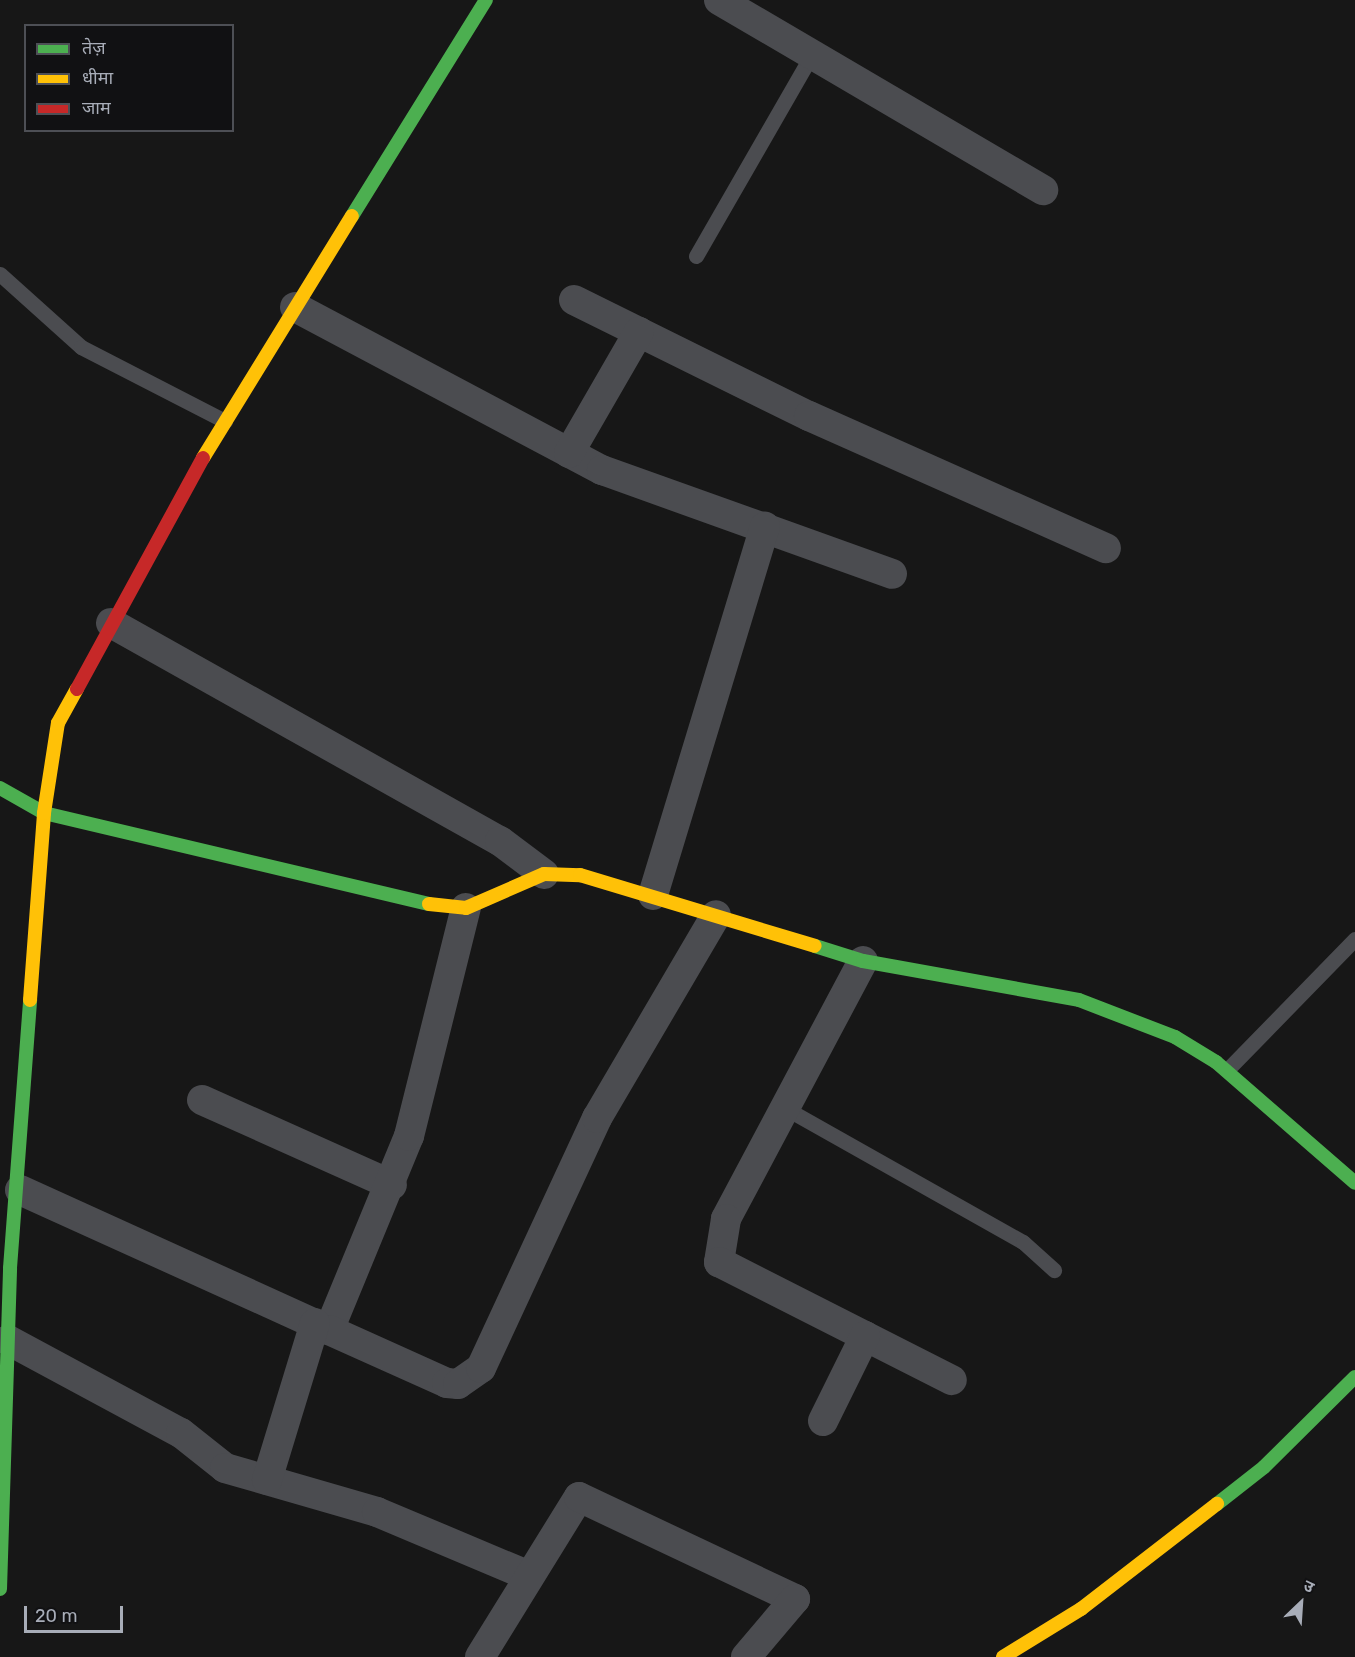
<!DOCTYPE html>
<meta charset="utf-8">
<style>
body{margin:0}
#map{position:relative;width:1355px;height:1657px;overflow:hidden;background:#171717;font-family:Rubik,"Noto Sans Devanagari",sans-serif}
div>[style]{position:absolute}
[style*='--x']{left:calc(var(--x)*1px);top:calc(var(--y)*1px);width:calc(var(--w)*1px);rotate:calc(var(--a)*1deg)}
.lane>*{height:15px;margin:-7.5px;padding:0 7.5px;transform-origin:7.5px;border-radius:7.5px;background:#4b4c50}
.street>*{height:30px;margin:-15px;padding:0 15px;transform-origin:15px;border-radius:15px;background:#4b4c50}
.fast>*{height:14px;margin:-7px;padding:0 7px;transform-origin:7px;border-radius:7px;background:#4caf50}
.slow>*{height:14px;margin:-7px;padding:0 7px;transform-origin:7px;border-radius:7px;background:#ffc107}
.jam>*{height:14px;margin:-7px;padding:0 7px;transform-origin:7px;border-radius:7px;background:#c62828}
span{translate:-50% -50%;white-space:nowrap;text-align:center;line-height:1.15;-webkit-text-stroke:4.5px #111113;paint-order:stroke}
.legend{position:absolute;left:24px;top:24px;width:210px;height:108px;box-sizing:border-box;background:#111113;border:2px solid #4d4f55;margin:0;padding:8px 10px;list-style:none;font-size:18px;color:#a8adb8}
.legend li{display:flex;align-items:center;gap:12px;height:30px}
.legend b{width:30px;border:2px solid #4d4f55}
.north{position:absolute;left:1271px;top:1573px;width:60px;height:60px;-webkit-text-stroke:4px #111113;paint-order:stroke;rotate:25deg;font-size:16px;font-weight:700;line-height:24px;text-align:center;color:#a8adb8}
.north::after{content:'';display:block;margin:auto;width:21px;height:27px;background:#a8adb8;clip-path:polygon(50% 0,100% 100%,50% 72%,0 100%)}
.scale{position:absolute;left:24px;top:1606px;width:99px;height:27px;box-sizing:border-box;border:3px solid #a8adb8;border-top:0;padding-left:8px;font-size:18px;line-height:21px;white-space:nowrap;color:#a8adb8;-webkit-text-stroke:4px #111113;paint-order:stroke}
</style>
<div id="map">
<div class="lane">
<div style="--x:696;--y:256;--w:233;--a:-60.1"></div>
<div style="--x:0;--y:274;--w:109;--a:42"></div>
<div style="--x:81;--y:347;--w:162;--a:27.2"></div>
<div style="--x:1227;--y:1070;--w:183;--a:-45.7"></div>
<div style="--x:785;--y:1108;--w:273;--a:29.4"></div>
<div style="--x:1023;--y:1242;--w:42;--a:42.1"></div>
</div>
<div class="street">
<div style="--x:719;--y:0;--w:376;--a:30.4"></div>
<div style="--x:574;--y:300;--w:262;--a:26.3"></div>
<div style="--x:809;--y:416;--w:325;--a:24"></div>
<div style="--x:295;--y:307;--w:348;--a:28"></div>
<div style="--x:602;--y:470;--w:308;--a:19.7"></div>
<div style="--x:569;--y:453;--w:140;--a:-60"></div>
<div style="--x:111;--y:623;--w:446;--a:29.3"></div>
<div style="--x:500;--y:841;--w:55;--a:36.9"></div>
<div style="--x:653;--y:895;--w:385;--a:-73.1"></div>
<div style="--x:863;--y:961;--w:292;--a:118"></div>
<div style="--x:726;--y:1219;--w:44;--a:99.2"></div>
<div style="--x:719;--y:1262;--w:261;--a:26.9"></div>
<div style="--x:202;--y:1100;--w:208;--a:24.1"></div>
<div style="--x:20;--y:1190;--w:339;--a:24.4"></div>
<div style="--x:329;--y:1330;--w:210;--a:-67.6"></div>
<div style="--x:409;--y:1136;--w:235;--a:-76"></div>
<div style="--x:329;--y:1330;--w:129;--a:24.2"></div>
<div style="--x:447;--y:1383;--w:11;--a:5"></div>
<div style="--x:458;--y:1384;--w:28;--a:-35"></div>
<div style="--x:481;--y:1368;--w:276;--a:-65.1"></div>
<div style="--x:597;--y:1118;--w:235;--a:-59.6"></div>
<div style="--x:8;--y:1340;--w:196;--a:28.3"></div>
<div style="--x:181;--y:1433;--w:56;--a:38.5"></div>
<div style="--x:225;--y:1468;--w:158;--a:16.1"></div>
<div style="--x:377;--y:1512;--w:165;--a:22.8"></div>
<div style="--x:823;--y:1421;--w:95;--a:-63.7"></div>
<div style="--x:267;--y:1480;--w:164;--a:-73"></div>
<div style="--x:480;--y:1657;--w:188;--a:-58.3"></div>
<div style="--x:579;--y:1497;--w:239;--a:25.3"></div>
<div style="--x:795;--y:1599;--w:76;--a:130.2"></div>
</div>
<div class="fast">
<div style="--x:352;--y:216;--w:254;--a:-58.2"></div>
<div style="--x:0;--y:788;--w:51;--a:29.6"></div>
<div style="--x:44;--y:813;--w:396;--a:13.3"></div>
<div style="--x:815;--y:946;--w:50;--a:17.4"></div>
<div style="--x:863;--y:961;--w:219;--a:10.2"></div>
<div style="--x:1079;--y:1000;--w:103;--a:21.1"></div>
<div style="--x:1175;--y:1037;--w:48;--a:31.4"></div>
<div style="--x:1216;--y:1062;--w:184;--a:41"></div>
<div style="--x:1217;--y:1504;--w:60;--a:-38.2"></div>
<div style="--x:1264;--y:1467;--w:128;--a:-44.7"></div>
<div style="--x:0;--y:1589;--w:321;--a:-88.2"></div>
<div style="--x:10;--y:1268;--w:269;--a:-85.7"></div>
</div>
<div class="slow">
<div style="--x:203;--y:458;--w:284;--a:-58.4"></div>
<div style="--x:429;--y:904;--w:37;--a:6"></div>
<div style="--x:466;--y:908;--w:85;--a:-23.6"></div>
<div style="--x:544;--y:874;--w:36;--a:2"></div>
<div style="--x:580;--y:875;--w:245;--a:16.8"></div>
<div style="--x:30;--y:1000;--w:188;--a:-85.7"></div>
<div style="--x:44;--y:813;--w:91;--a:-81.2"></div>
<div style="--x:58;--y:723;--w:39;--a:-61"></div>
<div style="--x:1003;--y:1657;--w:92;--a:-31.6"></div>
<div style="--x:1081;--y:1609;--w:172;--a:-37.7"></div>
</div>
<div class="jam">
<div style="--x:77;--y:689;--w:263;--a:-61.4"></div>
</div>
<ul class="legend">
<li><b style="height:8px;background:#4caf50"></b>तेज़</li>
<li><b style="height:8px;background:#ffc107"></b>धीमा</li>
<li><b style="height:8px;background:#c62828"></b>जाम</li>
</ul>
<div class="north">उ</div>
<div class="scale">20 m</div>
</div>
